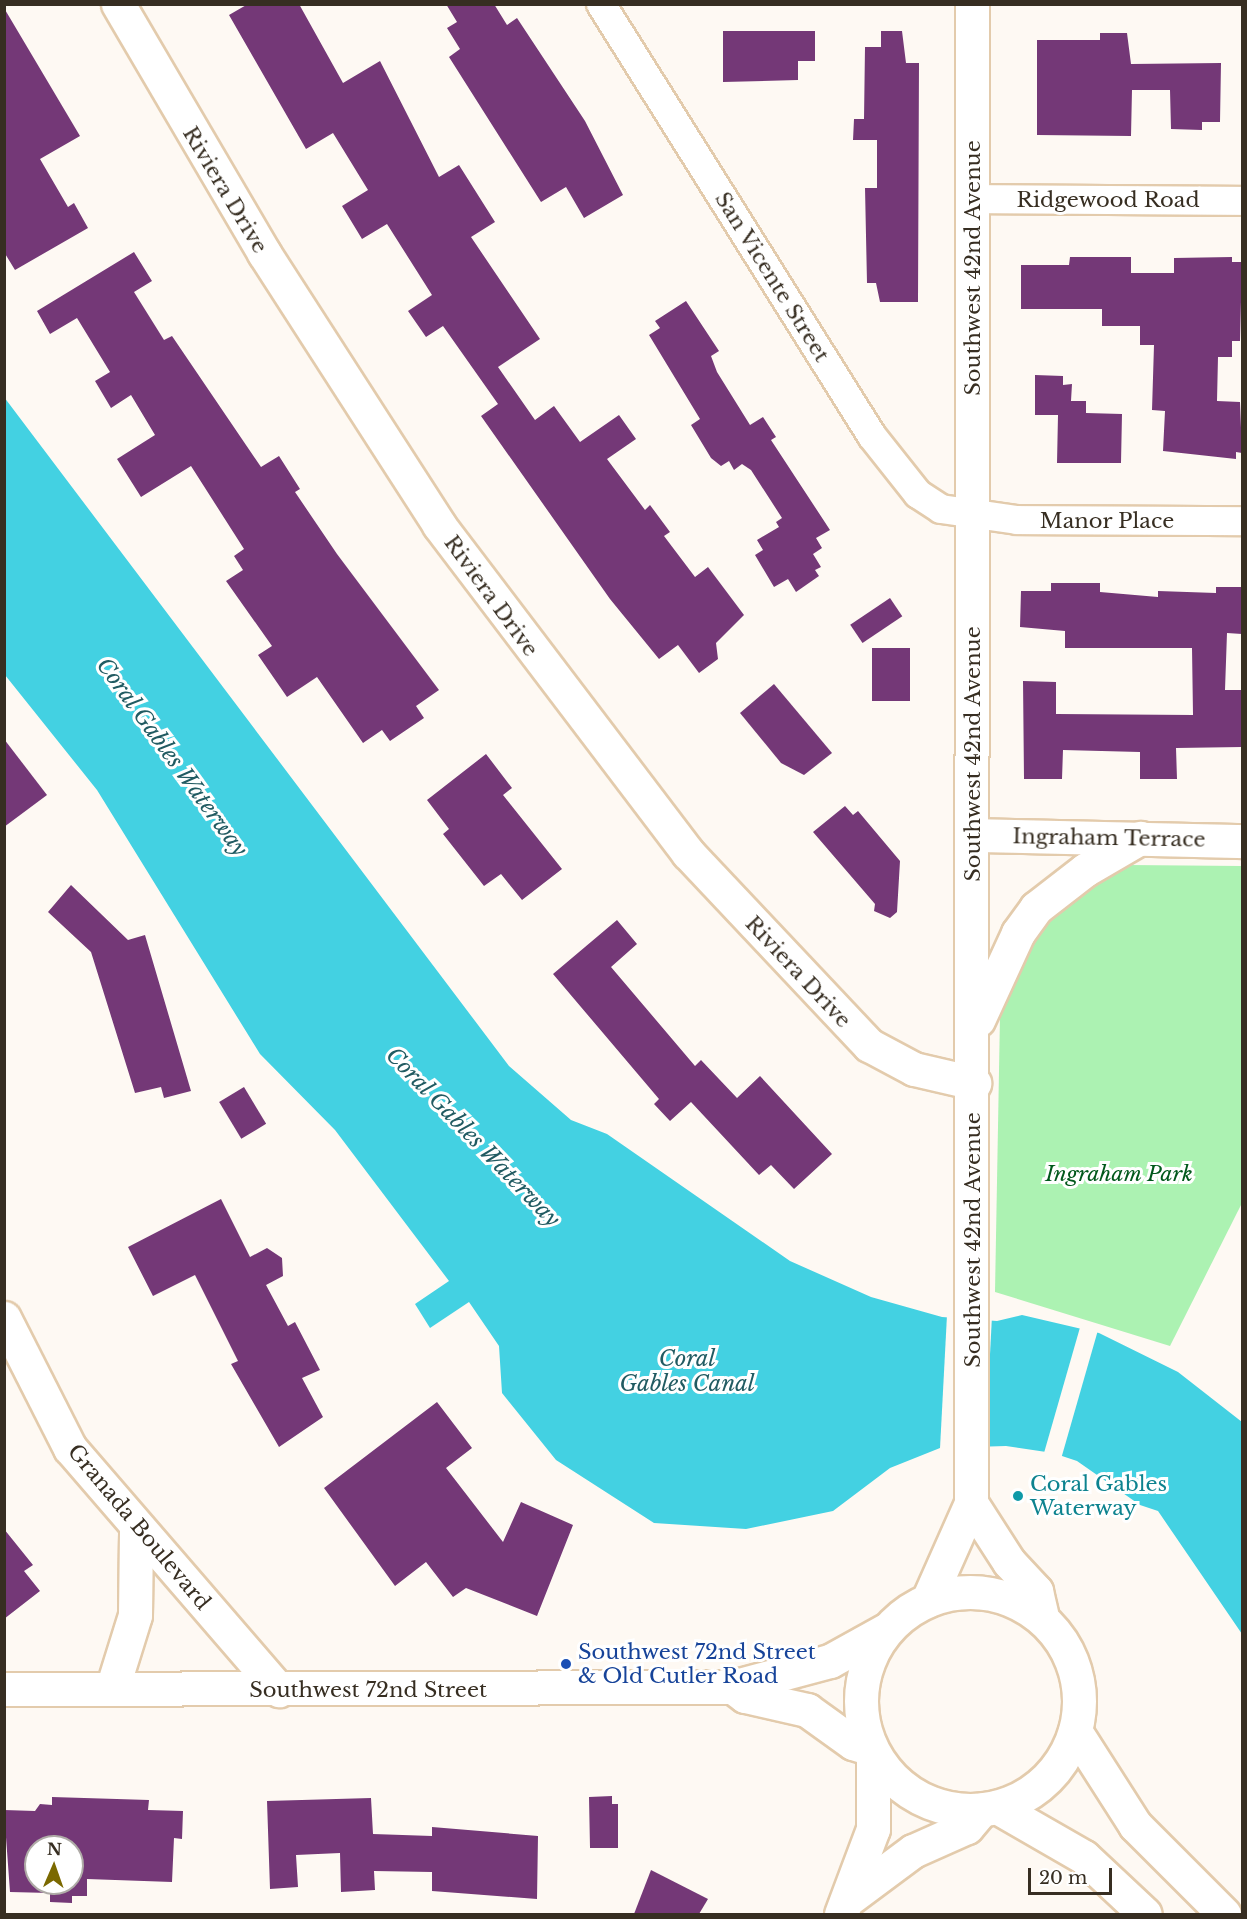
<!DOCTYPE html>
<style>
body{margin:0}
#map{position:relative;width:1247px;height:1919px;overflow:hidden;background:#fef9f3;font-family:"Libre Baskerville",serif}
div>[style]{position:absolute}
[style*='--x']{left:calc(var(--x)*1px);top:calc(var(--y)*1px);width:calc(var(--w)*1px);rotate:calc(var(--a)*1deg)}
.green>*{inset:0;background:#acf2b2}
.water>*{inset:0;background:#43d1e2}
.pier>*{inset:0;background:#fef9f3;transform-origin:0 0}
.building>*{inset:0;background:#743877;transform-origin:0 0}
.roads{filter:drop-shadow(2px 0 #e3cbac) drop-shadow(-2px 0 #e3cbac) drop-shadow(0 2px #e3cbac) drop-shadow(0 -2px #e3cbac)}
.minor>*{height:28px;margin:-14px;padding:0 14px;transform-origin:14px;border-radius:14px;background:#fff}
.tertiary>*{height:33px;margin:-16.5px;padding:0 16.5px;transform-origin:16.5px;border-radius:16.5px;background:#fff}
.secondary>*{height:33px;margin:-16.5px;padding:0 16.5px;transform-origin:16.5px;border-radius:16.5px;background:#fff}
.secondary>.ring{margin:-16.5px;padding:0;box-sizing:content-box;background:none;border:33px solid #fff;border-radius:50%}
.dots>*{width:16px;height:16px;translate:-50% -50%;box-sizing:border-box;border:3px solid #fff;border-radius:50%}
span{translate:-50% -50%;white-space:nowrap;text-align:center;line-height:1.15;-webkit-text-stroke:6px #fff;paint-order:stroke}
.street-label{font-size:21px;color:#372e22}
.park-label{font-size:21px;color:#00581b;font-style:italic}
.culture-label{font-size:21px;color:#0d838f}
.left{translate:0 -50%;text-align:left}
.transit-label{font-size:21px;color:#164399}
.water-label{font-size:22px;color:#215b62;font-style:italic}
.frame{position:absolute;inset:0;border:6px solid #372e22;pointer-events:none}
.north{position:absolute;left:24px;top:1835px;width:60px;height:60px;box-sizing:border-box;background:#fff;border:2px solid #afaba7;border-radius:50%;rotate:2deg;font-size:16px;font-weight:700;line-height:24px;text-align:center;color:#372e22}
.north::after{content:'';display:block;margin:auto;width:21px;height:27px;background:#7b6900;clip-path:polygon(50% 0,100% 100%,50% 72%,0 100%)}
.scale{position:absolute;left:1028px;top:1868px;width:84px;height:27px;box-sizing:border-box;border:3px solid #372e22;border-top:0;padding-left:8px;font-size:18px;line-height:21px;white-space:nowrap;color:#372e22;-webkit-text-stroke:4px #fff;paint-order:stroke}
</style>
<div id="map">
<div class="green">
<div style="clip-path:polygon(1128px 865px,1242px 866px,1242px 1203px,1170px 1346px,995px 1292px,1000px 1016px,1012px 969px,1048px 910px,1093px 879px)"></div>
</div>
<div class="water">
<div style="clip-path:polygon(4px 397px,509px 1066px,571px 1120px,607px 1134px,790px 1261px,871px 1297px,942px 1317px,997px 1321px,1022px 1315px,1099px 1333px,1178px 1372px,1242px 1422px,1242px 1634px,1158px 1511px,1140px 1505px,1077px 1461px,1053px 1453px,1006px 1446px,940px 1448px,890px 1468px,833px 1511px,746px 1529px,654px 1523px,556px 1460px,502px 1393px,499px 1346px,469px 1302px,430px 1328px,415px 1304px,449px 1281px,335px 1130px,260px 1054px,97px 790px,5px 675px)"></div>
</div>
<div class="pier">
<div style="left:947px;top:1315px;width:45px;height:135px;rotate:3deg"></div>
<div style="left:1081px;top:1324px;width:18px;height:134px;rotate:16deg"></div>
</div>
<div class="building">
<div style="clip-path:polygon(248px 4px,299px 4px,343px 83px,380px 61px,439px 177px,459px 165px,495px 222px,471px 237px,540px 339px,498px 367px,535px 420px,554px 406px,580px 442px,619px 415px,636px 439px,607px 459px,645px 510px,650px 505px,670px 532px,664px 536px,695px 577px,708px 567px,744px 615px,716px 643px,718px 659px,699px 673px,678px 645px,659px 659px,610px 599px,481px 416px,498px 404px,443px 326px,426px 337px,408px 311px,432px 295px,387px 224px,362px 239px,342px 206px,368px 190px,333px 133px,306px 149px,229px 15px)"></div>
<div style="clip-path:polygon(446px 4px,494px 4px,507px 25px,517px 18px,585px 121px,623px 195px,584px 218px,566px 187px,541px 202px,449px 57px,460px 49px,447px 28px,457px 22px)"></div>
<div style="clip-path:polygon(4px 8px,80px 136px,40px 159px,68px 207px,74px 203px,88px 228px,15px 270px,4px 252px)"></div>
<div style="clip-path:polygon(723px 31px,815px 31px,815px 61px,798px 61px,798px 80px,723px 82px)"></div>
<div style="clip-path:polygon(881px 31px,902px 31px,906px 63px,919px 63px,918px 302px,880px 302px,876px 283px,867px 283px,865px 188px,877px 188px,877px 140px,853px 140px,854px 119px,864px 119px,865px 47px,881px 47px)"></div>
<div style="clip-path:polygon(1100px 33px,1127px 33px,1131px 64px,1221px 63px,1220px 122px,1202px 122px,1202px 130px,1171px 129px,1170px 90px,1132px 90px,1131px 136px,1037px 135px,1037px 40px,1100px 40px)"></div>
<div style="clip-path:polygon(134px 252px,152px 281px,134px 292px,164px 340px,172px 336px,261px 467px,279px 456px,300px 489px,295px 492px,337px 554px,439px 690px,416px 706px,424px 718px,390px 741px,382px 730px,363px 743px,317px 677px,287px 697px,258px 655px,272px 646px,226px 581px,243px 570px,234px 556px,244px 549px,191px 466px,141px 497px,117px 459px,155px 435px,131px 395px,111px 408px,95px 381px,110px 372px,77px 318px,50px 334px,37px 311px)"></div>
<div style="clip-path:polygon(1070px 257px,1131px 257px,1131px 273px,1174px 273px,1174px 258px,1232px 257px,1232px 262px,1242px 262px,1240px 341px,1232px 341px,1232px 357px,1218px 357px,1217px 401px,1240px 402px,1242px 453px,1236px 452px,1236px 459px,1163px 451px,1165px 411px,1152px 410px,1154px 345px,1140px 345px,1140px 326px,1102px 326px,1102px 309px,1021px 309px,1021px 265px,1069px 265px)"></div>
<div style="clip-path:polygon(686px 301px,719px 351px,711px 356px,717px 372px,750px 425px,763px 417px,776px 437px,771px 440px,830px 530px,816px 538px,822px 548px,813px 554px,821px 567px,815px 570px,819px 576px,796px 592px,788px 579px,774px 587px,755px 555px,763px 550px,757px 540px,779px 527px,776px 522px,782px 518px,751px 470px,742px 464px,734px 470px,729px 461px,721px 466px,711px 458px,691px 425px,700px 419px,649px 335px,660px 328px,655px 321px)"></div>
<div style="clip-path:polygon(1035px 375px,1063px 376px,1063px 385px,1072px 384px,1071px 401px,1086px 401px,1086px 413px,1122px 414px,1121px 463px,1057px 463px,1058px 415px,1035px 415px)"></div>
<div style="clip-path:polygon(1051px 583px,1100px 583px,1100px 592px,1158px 597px,1158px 591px,1216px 593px,1216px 587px,1242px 587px,1242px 634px,1227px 633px,1225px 690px,1242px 690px,1242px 747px,1176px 748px,1177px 779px,1140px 779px,1140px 752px,1063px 750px,1062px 779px,1024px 779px,1023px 681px,1056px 682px,1056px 714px,1193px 715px,1192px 648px,1065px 648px,1065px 631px,1020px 627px,1021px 591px,1051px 591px)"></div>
<div style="left:890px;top:598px;width:22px;height:48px;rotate:56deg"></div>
<div style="left:910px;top:648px;width:53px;height:38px;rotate:90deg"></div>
<div style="clip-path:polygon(774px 684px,832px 753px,804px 775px,781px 763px,740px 713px)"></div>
<div style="clip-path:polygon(4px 739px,47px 795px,4px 827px)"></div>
<div style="clip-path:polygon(486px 754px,512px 788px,503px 795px,562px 869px,522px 900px,501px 874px,484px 886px,443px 834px,449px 829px,427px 800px)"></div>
<div style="clip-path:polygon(845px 806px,853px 815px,858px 811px,900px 861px,897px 912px,890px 918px,874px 911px,875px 904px,813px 832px)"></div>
<div style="clip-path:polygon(71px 885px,128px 940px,145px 935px,191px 1091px,164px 1098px,161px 1087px,135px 1093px,91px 952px,48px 912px)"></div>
<div style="clip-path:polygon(617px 920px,637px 944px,611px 967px,695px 1066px,701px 1060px,737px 1098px,760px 1076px,832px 1154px,794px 1189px,771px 1165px,759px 1175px,691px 1102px,670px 1121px,654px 1104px,659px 1099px,553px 974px)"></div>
<div style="left:244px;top:1087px;width:43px;height:29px;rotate:59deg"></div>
<div style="clip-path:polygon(221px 1199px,250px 1257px,267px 1248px,282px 1258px,283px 1276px,266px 1285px,288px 1326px,295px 1322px,320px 1370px,302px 1378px,323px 1417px,279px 1447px,231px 1364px,238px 1361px,195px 1275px,153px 1296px,128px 1247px)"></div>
<div style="clip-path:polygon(437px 1402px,472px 1448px,446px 1468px,503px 1542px,521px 1502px,573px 1525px,537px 1616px,466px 1588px,453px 1597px,426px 1562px,395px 1586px,324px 1488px)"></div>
<div style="clip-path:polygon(4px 1529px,33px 1565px,24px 1571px,40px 1591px,4px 1619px)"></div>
<div style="clip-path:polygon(612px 1796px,612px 1804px,618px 1804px,618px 1848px,590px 1848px,589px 1797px)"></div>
<div style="clip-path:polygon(evenodd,52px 1797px,149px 1800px,148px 1810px,183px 1811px,182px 1839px,174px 1838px,172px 1882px,87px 1879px,87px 1896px,72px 1896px,72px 1903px,50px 1902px,50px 1893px,10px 1892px,4px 1810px,35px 1811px,40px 1804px,52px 1805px,52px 1797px,36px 1847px,72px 1847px,72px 1883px,36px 1883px,36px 1847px)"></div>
<div style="clip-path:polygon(371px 1798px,373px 1834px,432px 1836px,432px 1827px,538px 1836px,537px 1899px,432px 1891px,432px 1872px,374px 1871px,375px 1890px,341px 1892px,340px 1853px,296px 1855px,298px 1887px,270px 1889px,267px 1801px)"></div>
<div style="clip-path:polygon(651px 1870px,708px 1899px,699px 1914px,634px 1914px)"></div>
</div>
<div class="roads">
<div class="minor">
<div style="--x:601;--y:4;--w:510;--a:57.9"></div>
<div style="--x:872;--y:436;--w:74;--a:51.6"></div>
<div style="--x:918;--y:494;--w:27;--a:33"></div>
<div style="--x:941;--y:509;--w:77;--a:8.2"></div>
<div style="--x:1017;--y:520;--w:225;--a:0.3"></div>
<div style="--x:974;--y:199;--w:268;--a:0.4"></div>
</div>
<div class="tertiary">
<div style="--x:118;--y:4;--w:289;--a:59.6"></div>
<div style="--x:264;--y:253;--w:323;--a:57.2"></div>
<div style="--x:439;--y:525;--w:412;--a:52.8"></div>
<div style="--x:688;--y:853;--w:264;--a:46.7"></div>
<div style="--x:869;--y:1045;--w:51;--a:28.1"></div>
<div style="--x:914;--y:1069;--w:62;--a:13.1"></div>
<div style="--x:4;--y:1318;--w:146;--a:63.1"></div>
<div style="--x:70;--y:1448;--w:320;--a:49.2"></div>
<div style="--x:112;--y:1689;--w:77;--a:-72.7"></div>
<div style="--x:135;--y:1615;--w:84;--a:-89.3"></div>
<div style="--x:1075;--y:1731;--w:112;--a:57.4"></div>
<div style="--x:1135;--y:1825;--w:126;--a:45"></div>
<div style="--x:997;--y:1807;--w:100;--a:29.9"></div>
<div style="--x:1084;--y:1857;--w:83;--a:43.1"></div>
</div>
<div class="secondary">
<div style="--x:975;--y:835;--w:267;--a:1.3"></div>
<div style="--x:978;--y:1020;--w:96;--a:-65.3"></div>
<div style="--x:1018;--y:933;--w:31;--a:-54"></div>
<div style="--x:1036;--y:908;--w:62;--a:-37.8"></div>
<div style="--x:1085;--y:870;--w:64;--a:-30.2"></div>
<div style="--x:971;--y:1503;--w:70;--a:57.2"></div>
<div style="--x:1009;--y:1562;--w:40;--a:47"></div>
<div style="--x:1036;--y:1591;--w:28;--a:77"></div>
<div class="ring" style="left:861px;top:1592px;width:185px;height:185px"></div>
<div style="--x:928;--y:1600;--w:106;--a:-66.1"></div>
<div style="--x:971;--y:1503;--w:1499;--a:-89.96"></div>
<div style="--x:733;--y:1687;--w:15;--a:37"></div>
<div style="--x:745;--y:1696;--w:64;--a:12.7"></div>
<div style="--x:807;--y:1710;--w:57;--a:35.7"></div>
<div style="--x:853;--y:1743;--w:19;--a:18"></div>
<div style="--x:4;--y:1689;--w:728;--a:-0.16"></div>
<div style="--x:732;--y:1687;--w:101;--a:-14.9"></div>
<div style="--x:830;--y:1661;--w:64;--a:-29"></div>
<div style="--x:851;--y:1897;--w:77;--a:-36.6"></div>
<div style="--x:913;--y:1851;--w:59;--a:-24"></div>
<div style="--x:967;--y:1827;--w:23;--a:-50"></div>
<div style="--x:841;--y:1914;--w:91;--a:-69.4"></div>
<div style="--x:873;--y:1829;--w:76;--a:-90"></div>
</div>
</div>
<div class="dots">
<div style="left:1018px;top:1496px;background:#0f9aa8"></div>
<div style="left:566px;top:1664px;background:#1a4fb4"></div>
</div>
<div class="street-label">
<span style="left:225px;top:190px;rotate:59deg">Riviera Drive</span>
<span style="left:1108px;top:200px">Ridgewood Road</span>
<span style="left:973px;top:268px;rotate:-90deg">Southwest 42nd Avenue</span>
<span style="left:772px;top:277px;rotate:58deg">San Vicente Street</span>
<span style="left:1107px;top:521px">Manor Place</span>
<span style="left:491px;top:596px;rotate:54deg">Riviera Drive</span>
<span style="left:973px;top:754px;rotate:-90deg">Southwest 42nd Avenue</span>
<span style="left:1109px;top:838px;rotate:1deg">Ingraham Terrace</span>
<span style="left:798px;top:972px;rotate:47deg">Riviera Drive</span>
<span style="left:973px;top:1240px;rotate:-90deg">Southwest 42nd Avenue</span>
<span style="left:139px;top:1527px;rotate:50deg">Granada Boulevard</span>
<span style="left:368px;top:1690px">Southwest 72nd Street</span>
</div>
<div class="park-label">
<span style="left:1119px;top:1174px">Ingraham Park</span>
</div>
<div class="culture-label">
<span class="left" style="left:1030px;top:1496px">Coral Gables<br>Waterway</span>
</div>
<div class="transit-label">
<span class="left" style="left:578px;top:1664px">Southwest 72nd Street<br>&amp; Old Cutler Road</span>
</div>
<div class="water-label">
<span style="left:172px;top:757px;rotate:54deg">Coral Gables Waterway</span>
<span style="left:473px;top:1137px;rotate:46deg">Coral Gables Waterway</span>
<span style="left:687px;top:1371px">Coral<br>Gables Canal</span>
</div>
<div class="frame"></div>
<div class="north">N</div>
<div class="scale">20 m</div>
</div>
